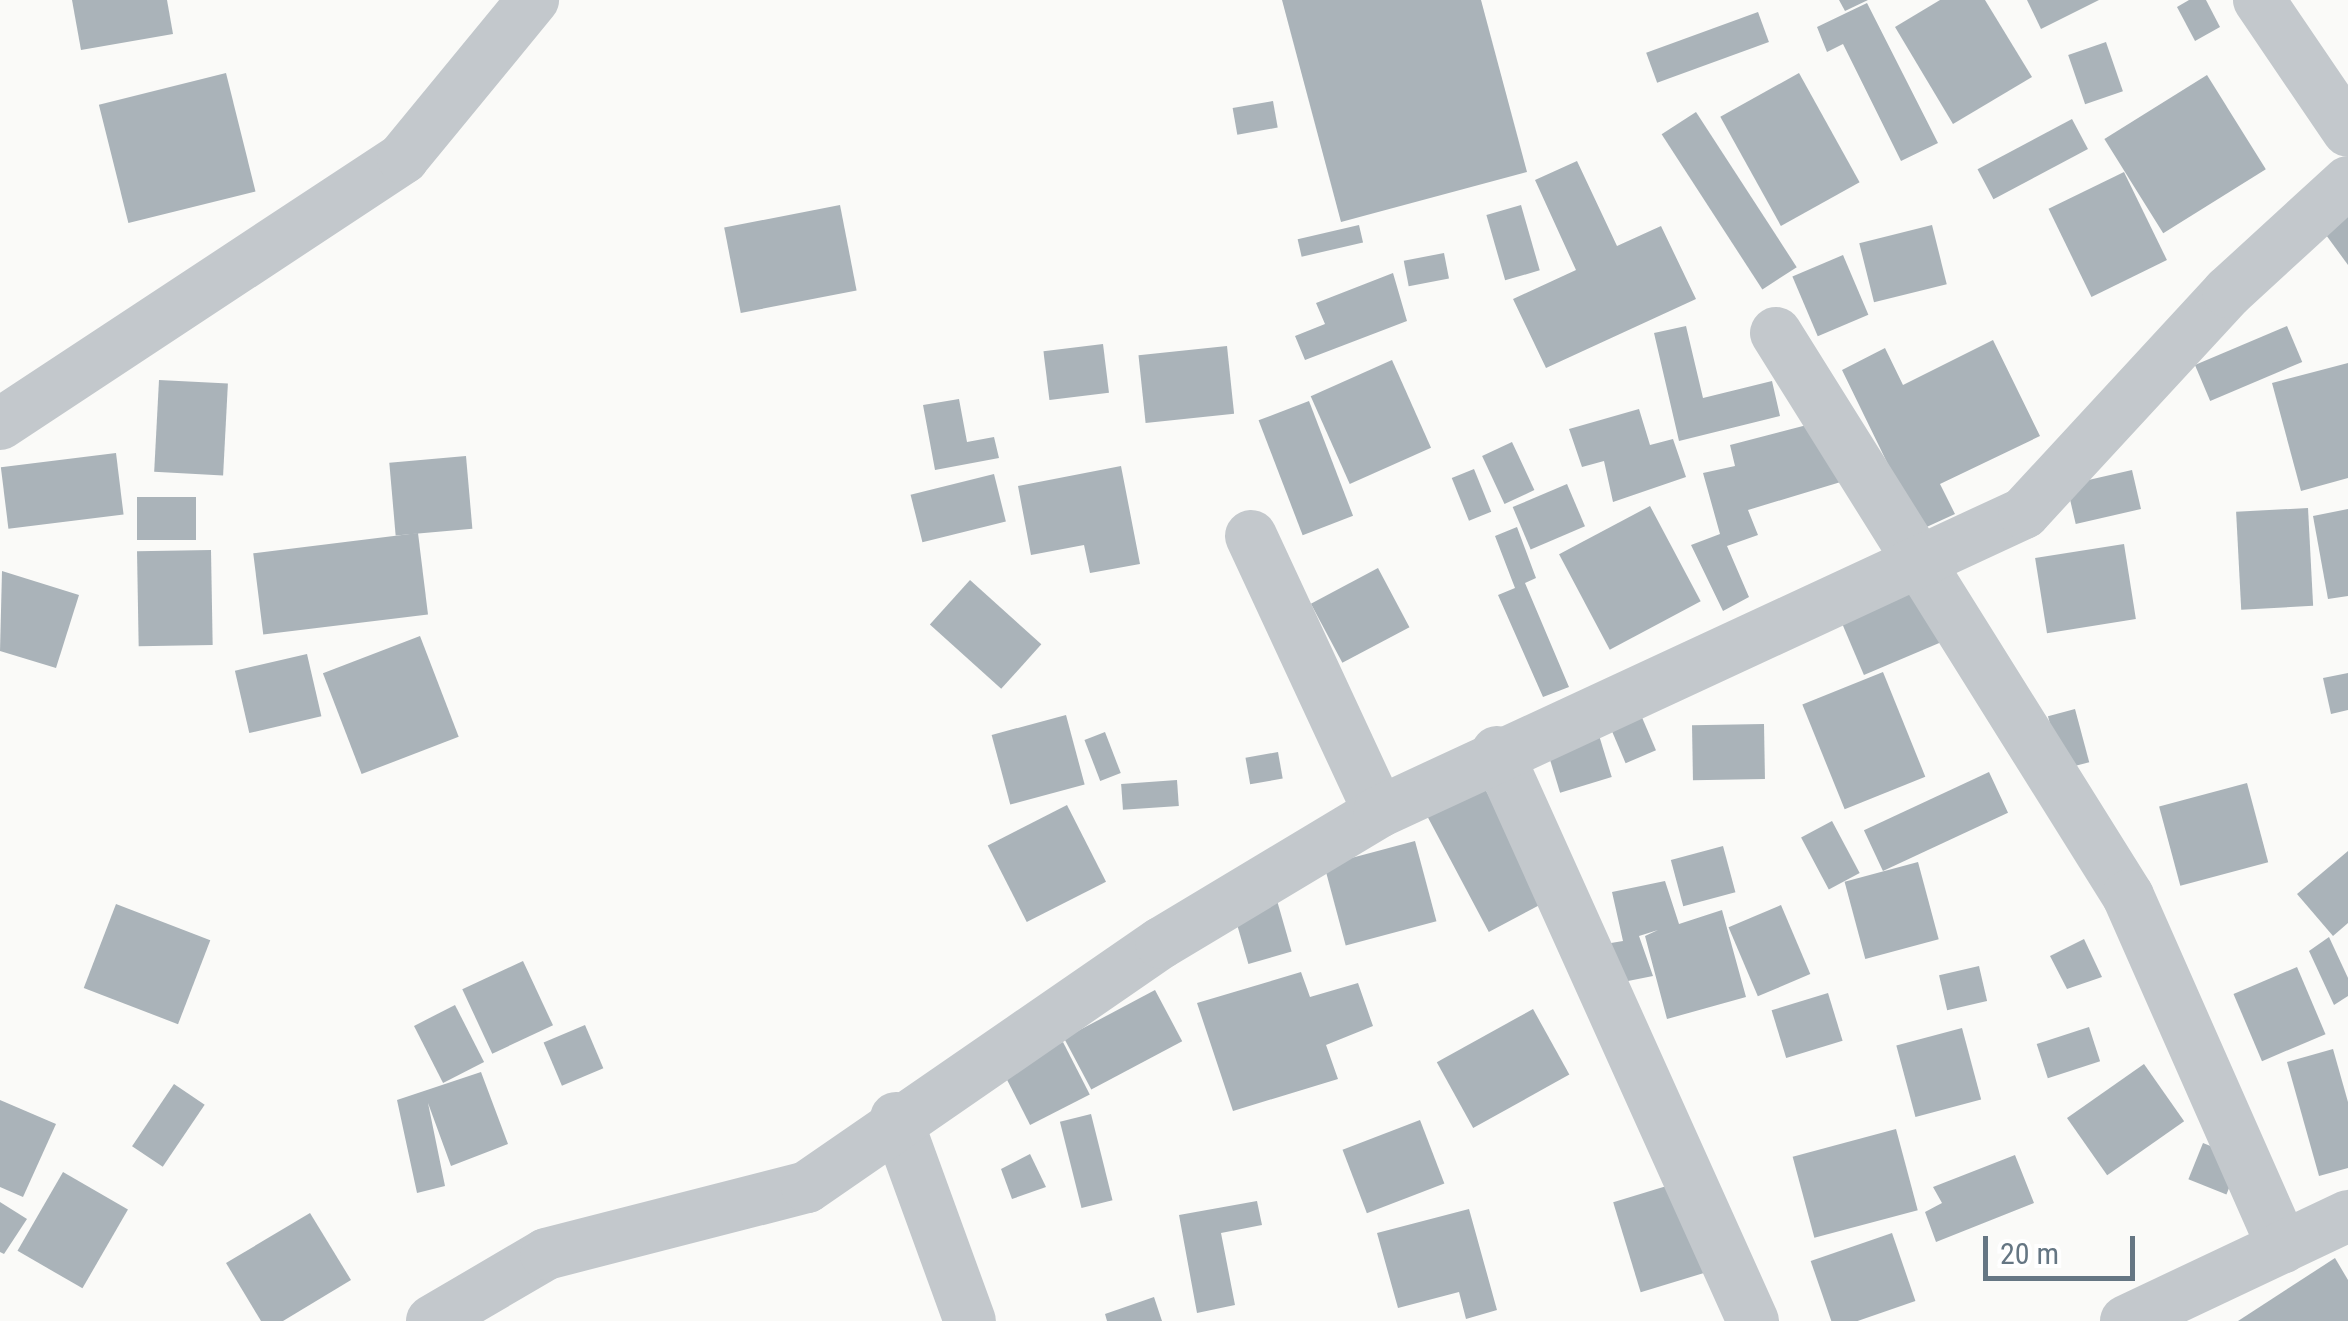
<!DOCTYPE html>
<style>
body{margin:0}
#map{position:relative;width:2348px;height:1321px;overflow:hidden;background:#fafaf8;font-family:"Roboto Condensed",sans-serif}
div>[style]{position:absolute}
[style*='--x']{left:calc(var(--x)*1px);top:calc(var(--y)*1px);width:calc(var(--w)*1px);rotate:calc(var(--a)*1deg)}
.building>*{inset:0;background:#aab3b9;transform-origin:0 0}
.street>*{height:52px;margin:-26px;padding:0 26px;transform-origin:26px;border-radius:26px;background:#c3c8cc}
span{translate:-50% -50%;white-space:nowrap;text-align:center;line-height:1.15;-webkit-text-stroke:10px #fff;paint-order:stroke}
.scale{position:absolute;left:1983px;top:1236px;width:152px;height:45px;box-sizing:border-box;border:5px solid #657683;border-top:0;padding-left:12px;font-size:30px;line-height:35px;white-space:nowrap;color:#657683;-webkit-text-stroke:8px #fff;paint-order:stroke}
</style>
<div id="map">
<div class="building">
<div style="clip-path:polygon(72px 0,167px 0,173px 34px,81px 50px)"></div>
<div style="clip-path:polygon(1282px 0,1481px 0,1527px 172px,1341px 222px)"></div>
<div style="clip-path:polygon(1839px 0,1868px 0,1845px 11px)"></div>
<div style="clip-path:polygon(1940px 0,1985px 0,2032px 77px,1953px 124px,1895px 27px)"></div>
<div style="clip-path:polygon(2027px 0,2099px 0,2041px 29px)"></div>
<div style="clip-path:polygon(2189px 0,2206px 0,2220px 27px,2195px 41px,2177px 7px)"></div>
<div style="clip-path:polygon(1867px 3px,1938px 143px,1901px 161px,1843px 44px,1827px 52px,1817px 27px)"></div>
<div style="left:1758px;top:12px;width:32px;height:119px;rotate:70deg"></div>
<div style="left:2106px;top:42px;width:52px;height:40px;rotate:71deg"></div>
<div style="left:226px;top:73px;width:122px;height:131px;rotate:76deg"></div>
<div style="left:1799px;top:73px;width:125px;height:90px;rotate:61deg"></div>
<div style="left:2207px;top:75px;width:111px;height:121px;rotate:58deg"></div>
<div style="left:1273px;top:101px;width:27px;height:41px;rotate:80deg"></div>
<div style="left:1696px;top:112px;width:185px;height:41px;rotate:57deg"></div>
<div style="left:2072px;top:119px;width:34px;height:107px;rotate:62deg"></div>
<div style="clip-path:polygon(1577px 161px,1617px 246px,1661px 226px,1696px 299px,1546px 368px,1513px 299px,1576px 270px,1535px 180px)"></div>
<div style="left:2124px;top:172px;width:98px;height:84px;rotate:64deg"></div>
<div style="clip-path:polygon(2348px 203px,2348px 265px,2318px 224px)"></div>
<div style="left:840px;top:205px;width:87px;height:118px;rotate:79deg"></div>
<div style="left:1521px;top:205px;width:68px;height:36px;rotate:74deg"></div>
<div style="left:1359px;top:225px;width:18px;height:63px;rotate:77deg"></div>
<div style="left:1932px;top:225px;width:61px;height:75px;rotate:76deg"></div>
<div style="left:1444px;top:253px;width:26px;height:41px;rotate:79deg"></div>
<div style="left:1843px;top:255px;width:65px;height:55px;rotate:67deg"></div>
<div style="clip-path:polygon(1393px 273px,1407px 321px,1305px 360px,1295px 336px,1325px 324px,1316px 303px)"></div>
<div style="clip-path:polygon(1686px 326px,1703px 398px,1772px 381px,1780px 416px,1679px 441px,1654px 333px)"></div>
<div style="left:2287px;top:326px;width:39px;height:100px;rotate:67deg"></div>
<div style="clip-path:polygon(1993px 340px,2040px 436px,1940px 484px,1955px 514px,1920px 530px,1842px 370px,1885px 348px,1903px 385px)"></div>
<div style="left:1103px;top:344px;width:49px;height:60px;rotate:83deg"></div>
<div style="left:1227px;top:346px;width:68px;height:89px;rotate:84deg"></div>
<div style="left:1392px;top:360px;width:96px;height:89px;rotate:66deg"></div>
<div style="clip-path:polygon(2348px 363px,2348px 478px,2301px 491px,2272px 383px)"></div>
<div style="left:159px;top:380px;width:69px;height:92px;rotate:3deg"></div>
<div style="clip-path:polygon(959px 399px,967px 442px,994px 437px,999px 458px,935px 470px,923px 405px)"></div>
<div style="left:1309px;top:401px;width:123px;height:54px;rotate:69deg"></div>
<div style="clip-path:polygon(1639px 409px,1650px 445px,1673px 439px,1686px 477px,1613px 502px,1604px 461px,1582px 467px,1569px 429px)"></div>
<div style="clip-path:polygon(1826px 420px,1844px 481px,1748px 510px,1758px 535px,1727px 546px,1749px 597px,1723px 611px,1691px 545px,1720px 534px,1703px 473px,1735px 466px,1730px 445px)"></div>
<div style="left:1512px;top:442px;width:53px;height:33px;rotate:65deg"></div>
<div style="left:116px;top:453px;width:62px;height:116px;rotate:83deg"></div>
<div style="left:466px;top:456px;width:73px;height:77px;rotate:85deg"></div>
<div style="clip-path:polygon(1121px 466px,1140px 564px,1090px 573px,1084px 545px,1031px 555px,1018px 486px)"></div>
<div style="left:1474px;top:469px;width:46px;height:24px;rotate:68deg"></div>
<div style="left:2132px;top:470px;width:40px;height:67px;rotate:77deg"></div>
<div style="left:994px;top:474px;width:49px;height:86px;rotate:76deg"></div>
<div style="left:1567px;top:484px;width:46px;height:59px;rotate:67deg"></div>
<div style="left:137px;top:497px;width:59px;height:43px"></div>
<div style="left:1650px;top:506px;width:108px;height:103px;rotate:62deg"></div>
<div style="left:2308px;top:508px;width:98px;height:72px;rotate:87deg"></div>
<div style="clip-path:polygon(2348px 509px,2348px 596px,2328px 599px,2313px 516px)"></div>
<div style="clip-path:polygon(1517px 527px,1536px 578px,1525px 583px,1569px 687px,1543px 697px,1498px 595px,1515px 588px,1495px 536px)"></div>
<div style="left:418px;top:533px;width:82px;height:166px;rotate:83deg"></div>
<div style="left:2124px;top:544px;width:76px;height:90px;rotate:81deg"></div>
<div style="left:211px;top:550px;width:95px;height:74px;rotate:89deg"></div>
<div style="left:1378px;top:568px;width:67px;height:76px;rotate:62deg"></div>
<div style="clip-path:polygon(2px 571px,79px 595px,56px 668px,0 651px)"></div>
<div style="left:970px;top:580px;width:96px;height:60px;rotate:42deg"></div>
<div style="left:1924px;top:581px;width:63px;height:92px;rotate:67deg"></div>
<div style="left:420px;top:636px;width:108px;height:104px;rotate:69deg"></div>
<div style="left:307px;top:654px;width:64px;height:74px;rotate:77deg"></div>
<div style="left:1883px;top:672px;width:113px;height:87px;rotate:68deg"></div>
<div style="clip-path:polygon(2348px 673px,2348px 710px,2331px 714px,2323px 678px)"></div>
<div style="left:1638px;top:708px;width:46px;height:33px;rotate:67deg"></div>
<div style="left:2075px;top:709px;width:55px;height:28px;rotate:75deg"></div>
<div style="left:1066px;top:715px;width:72px;height:77px;rotate:75deg"></div>
<div style="left:1764px;top:724px;width:55px;height:72px;rotate:89deg"></div>
<div style="left:1105px;top:732px;width:44px;height:22px;rotate:69deg"></div>
<div style="left:1598px;top:732px;width:47px;height:54px;rotate:73deg"></div>
<div style="left:1278px;top:752px;width:27px;height:33px;rotate:80deg"></div>
<div style="left:1989px;top:772px;width:45px;height:138px;rotate:65deg"></div>
<div style="left:1177px;top:780px;width:26px;height:56px;rotate:86deg"></div>
<div style="left:1481px;top:781px;width:137px;height:64px;rotate:62deg"></div>
<div style="left:2247px;top:783px;width:82px;height:91px;rotate:75deg"></div>
<div style="left:1067px;top:805px;width:86px;height:89px;rotate:63deg"></div>
<div style="left:1832px;top:821px;width:59px;height:35px;rotate:62deg"></div>
<div style="left:1415px;top:841px;width:83px;height:94px;rotate:75deg"></div>
<div style="left:1723px;top:846px;width:48px;height:54px;rotate:75deg"></div>
<div style="clip-path:polygon(2348px 851px,2348px 923px,2333px 936px,2297px 894px)"></div>
<div style="left:1918px;top:862px;width:80px;height:76px;rotate:75deg"></div>
<div style="clip-path:polygon(1665px 881px,1679px 924px,1722px 910px,1746px 997px,1667px 1019px,1645px 936px,1658px 930px,1639px 936px,1653px 976px,1618px 983px,1605px 944px,1623px 941px,1612px 892px)"></div>
<div style="left:1274px;top:890px;width:64px;height:45px;rotate:74deg"></div>
<div style="left:116px;top:904px;width:101px;height:90px;rotate:21deg"></div>
<div style="left:1781px;top:905px;width:75px;height:57px;rotate:67deg"></div>
<div style="clip-path:polygon(2329px 937px,2348px 978px,2348px 996px,2334px 1005px,2309px 951px)"></div>
<div style="clip-path:polygon(2084px 939px,2102px 977px,2067px 989px,2050px 956px)"></div>
<div style="left:523px;top:961px;width:71px;height:67px;rotate:65deg"></div>
<div style="left:1979px;top:966px;width:36px;height:41px;rotate:77deg"></div>
<div style="left:2297px;top:967px;width:73px;height:69px;rotate:67deg"></div>
<div style="clip-path:polygon(1301px 972px,1310px 997px,1358px 983px,1373px 1026px,1326px 1045px,1338px 1079px,1233px 1111px,1197px 1003px)"></div>
<div style="left:1155px;top:990px;width:58px;height:103px;rotate:62deg"></div>
<div style="left:1828px;top:993px;width:50px;height:59px;rotate:73deg"></div>
<div style="left:455px;top:1005px;width:64px;height:46px;rotate:63deg"></div>
<div style="left:1533px;top:1009px;width:75px;height:110px;rotate:61deg"></div>
<div style="left:585px;top:1025px;width:47px;height:45px;rotate:67deg"></div>
<div style="left:2089px;top:1027px;width:36px;height:55px;rotate:72deg"></div>
<div style="left:1962px;top:1028px;width:74px;height:68px;rotate:75deg"></div>
<div style="left:1063px;top:1042px;width:59px;height:67px;rotate:63deg"></div>
<div style="clip-path:polygon(2333px 1049px,2348px 1102px,2348px 1168px,2319px 1176px,2287px 1062px)"></div>
<div style="left:2144px;top:1064px;width:70px;height:94px;rotate:55deg"></div>
<div style="clip-path:polygon(481px 1072px,508px 1144px,451px 1166px,428px 1103px,445px 1186px,417px 1193px,397px 1100px)"></div>
<div style="left:174px;top:1084px;width:37px;height:75px;rotate:34deg"></div>
<div style="clip-path:polygon(0 1100px,56px 1124px,23px 1197px,0 1187px)"></div>
<div style="left:1091px;top:1114px;width:89px;height:32px;rotate:76deg"></div>
<div style="left:1420px;top:1120px;width:68px;height:83px;rotate:69deg"></div>
<div style="left:1896px;top:1129px;width:84px;height:107px;rotate:75deg"></div>
<div style="left:2203px;top:1143px;width:41px;height:39px;rotate:22deg"></div>
<div style="clip-path:polygon(1030px 1154px,1046px 1187px,1012px 1199px,1001px 1169px)"></div>
<div style="clip-path:polygon(2015px 1155px,2034px 1203px,1936px 1242px,1925px 1212px,1942px 1203px,1933px 1187px)"></div>
<div style="left:63px;top:1172px;width:75px;height:91px;rotate:30deg"></div>
<div style="left:1683px;top:1181px;width:94px;height:73px;rotate:73deg"></div>
<div style="clip-path:polygon(1257px 1201px,1262px 1225px,1221px 1233px,1235px 1305px,1197px 1313px,1179px 1215px)"></div>
<div style="clip-path:polygon(0 1202px,27px 1219px,4px 1254px,0 1252px)"></div>
<div style="clip-path:polygon(1469px 1209px,1497px 1310px,1466px 1319px,1459px 1292px,1398px 1308px,1377px 1233px)"></div>
<div style="clip-path:polygon(310px 1213px,351px 1280px,283px 1321px,261px 1321px,226px 1263px)"></div>
<div style="left:1892px;top:1233px;width:72px;height:86px;rotate:71deg"></div>
<div style="clip-path:polygon(2335px 1258px,2348px 1280px,2348px 1321px,2238px 1321px)"></div>
<div style="clip-path:polygon(1154px 1297px,1162px 1321px,1107px 1321px,1105px 1314px)"></div>
</div>
<div class="street">
<div style="--x:2259;--y:0;--w:158;--a:55.8"></div>
<div style="--x:1776;--y:333;--w:664;--a:57.99"></div>
<div style="--x:2128;--y:896;--w:384;--a:66.2"></div>
<div style="--x:0;--y:424;--w:483;--a:-33.4"></div>
<div style="--x:403;--y:158;--w:205;--a:-50.6"></div>
<div style="--x:1251;--y:536;--w:304;--a:65.1"></div>
<div style="--x:1497;--y:752;--w:624;--a:65.78"></div>
<div style="--x:896;--y:1118;--w:216;--a:70"></div>
<div style="--x:432;--y:1321;--w:132;--a:-30.4"></div>
<div style="--x:546;--y:1254;--w:269;--a:-14.4"></div>
<div style="--x:807;--y:1187;--w:430;--a:-34.6"></div>
<div style="--x:1161;--y:943;--w:254;--a:-31"></div>
<div style="--x:1379;--y:812;--w:711;--a:-24.87"></div>
<div style="--x:2024;--y:513;--w:301;--a:-47.3"></div>
<div style="--x:2228;--y:292;--w:163;--a:-42.5"></div>
<div style="--x:2126;--y:1321;--w:246;--a:-25.3"></div>
</div>
<div class="scale">20 m</div>
</div>
